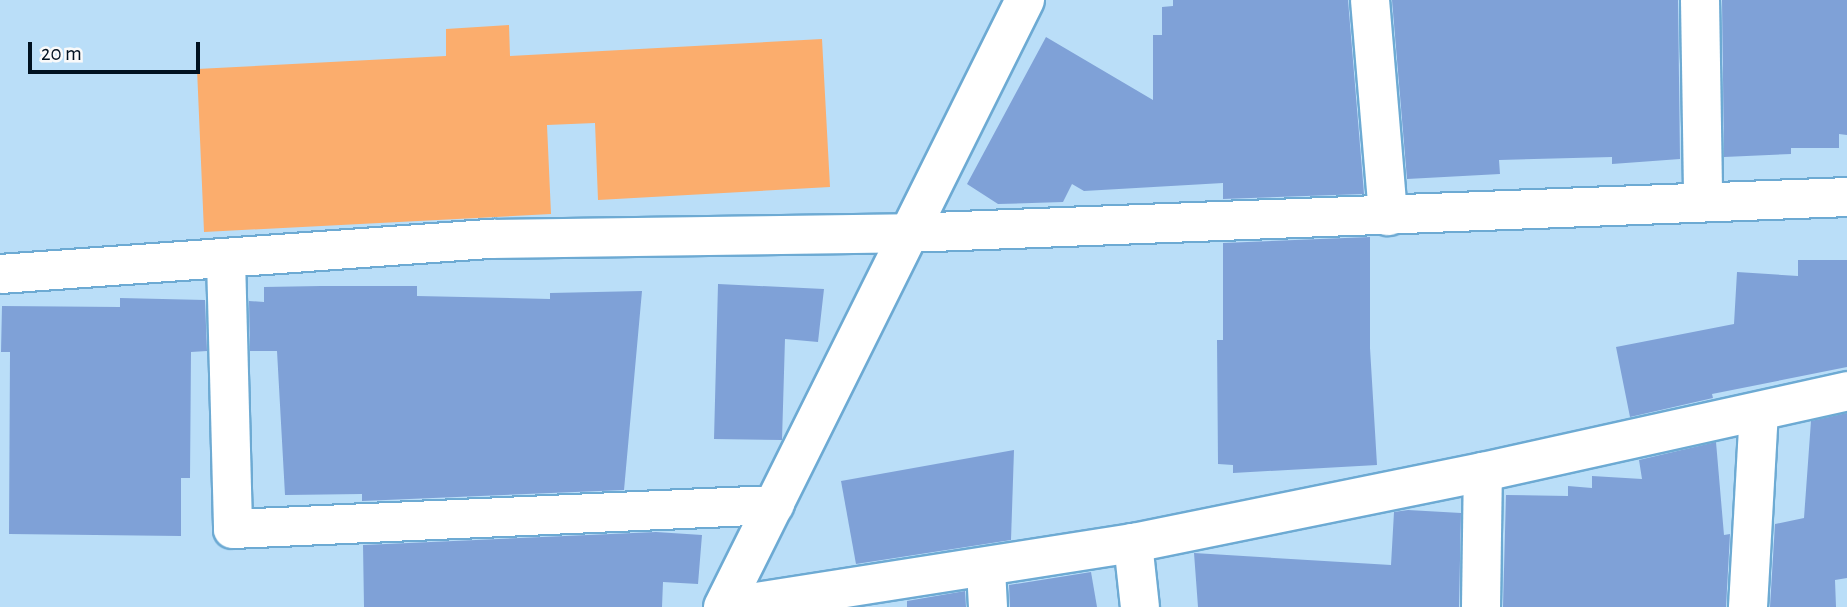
<!DOCTYPE html>
<style>
body{margin:0}
#map{position:relative;width:1847px;height:607px;overflow:hidden;background:#badef8;font-family:"Alegreya Sans",sans-serif}
div>[style]{position:absolute}
[style*='--x']{left:calc(var(--x)*1px);top:calc(var(--y)*1px);width:calc(var(--w)*1px);rotate:calc(var(--a)*1deg)}
.green>*{inset:0;background:#fbad6d}
.building>*{inset:0;background:#7fa1d7}
.roads{filter:drop-shadow(2px 0 #6daad3) drop-shadow(-2px 0 #6daad3) drop-shadow(0 2px #6daad3) drop-shadow(0 -2px #6daad3)}
.minor>*{height:38px;margin:-19px;padding:0 19px;transform-origin:19px;border-radius:19px;background:#fff}
span{translate:-50% -50%;white-space:nowrap;text-align:center;line-height:1.15;-webkit-text-stroke:6px #fafafa;paint-order:stroke}
.scale{position:absolute;left:28px;top:42px;width:172px;height:32px;box-sizing:border-box;border:4px solid #001120;border-top:0;padding-left:9px;font-size:21px;line-height:24px;white-space:nowrap;color:#001120;-webkit-text-stroke:5px #fafafa;paint-order:stroke}
</style>
<div id="map">
<div class="green">
<div style="clip-path:polygon(509px 25px,510px 56px,822px 39px,830px 187px,598px 200px,595px 123px,547px 125px,551px 214px,204px 232px,197px 69px,446px 56px,446px 29px)"></div>
</div>
<div class="building">
<div style="clip-path:polygon(1173px 0,1348px 0,1364px 194px,1223px 199px,1223px 183px,1084px 191px,1072px 184px,1063px 202px,998px 204px,967px 184px,1046px 37px,1153px 100px,1153px 35px,1162px 35px,1162px 7px,1173px 6px)"></div>
<div style="clip-path:polygon(1392px 0,1678px 0,1680px 159px,1612px 164px,1612px 157px,1499px 160px,1500px 174px,1407px 179px)"></div>
<div style="clip-path:polygon(1722px 0,1847px 0,1847px 135px,1839px 134px,1839px 148px,1791px 148px,1791px 154px,1724px 157px)"></div>
<div style="clip-path:polygon(1370px 237px,1370px 348px,1377px 465px,1233px 473px,1233px 465px,1218px 464px,1217px 340px,1223px 340px,1223px 243px)"></div>
<div style="clip-path:polygon(1798px 260px,1847px 260px,1847px 367px,1712px 394px,1713px 398px,1630px 417px,1616px 347px,1734px 324px,1737px 272px,1798px 276px)"></div>
<div style="clip-path:polygon(718px 284px,824px 289px,818px 342px,785px 339px,782px 440px,714px 439px)"></div>
<div style="clip-path:polygon(321px 286px,417px 286px,417px 296px,550px 299px,550px 293px,642px 291px,624px 490px,362px 501px,362px 494px,285px 495px,277px 351px,250px 351px,249px 301px,264px 302px,264px 287px)"></div>
<div style="clip-path:polygon(120px 298px,205px 300px,207px 351px,191px 352px,190px 478px,181px 478px,181px 536px,9px 534px,10px 352px,1px 352px,2px 306px,120px 307px)"></div>
<div style="clip-path:polygon(1847px 413px,1847px 578px,1835px 580px,1836px 607px,1770px 607px,1775px 524px,1804px 518px,1811px 421px)"></div>
<div style="clip-path:polygon(1716px 442px,1724px 535px,1730px 534px,1726px 607px,1503px 607px,1506px 495px,1568px 496px,1568px 486px,1592px 488px,1592px 476px,1642px 479px,1639px 460px)"></div>
<div style="clip-path:polygon(1014px 450px,1011px 540px,856px 564px,841px 481px)"></div>
<div style="clip-path:polygon(1408px 510px,1461px 513px,1459px 607px,1198px 607px,1194px 553px,1391px 565px,1394px 512px)"></div>
<div style="clip-path:polygon(656px 532px,702px 535px,698px 584px,663px 582px,662px 607px,364px 607px,363px 545px)"></div>
<div style="clip-path:polygon(1091px 572px,1097px 607px,1010px 607px,1009px 585px)"></div>
<div style="clip-path:polygon(965px 591px,966px 607px,907px 607px,907px 601px)"></div>
</div>
<div class="roads">
<div class="minor">
<div style="--x:1370;--y:0;--w:217;--a:85.2"></div>
<div style="--x:1700;--y:0;--w:201;--a:89.1"></div>
<div style="--x:226;--y:259;--w:270;--a:88.5"></div>
<div style="--x:233;--y:529;--w:542;--a:-2.54"></div>
<div style="--x:0;--y:274;--w:493;--a:-4.1"></div>
<div style="--x:492;--y:239;--w:415;--a:-0.8"></div>
<div style="--x:907;--y:233;--w:941;--a:-2.19"></div>
<div style="--x:1133;--y:543;--w:64;--a:83.8"></div>
<div style="--x:986;--y:569;--w:38;--a:87"></div>
<div style="--x:723;--y:607;--w:678;--a:-63.55"></div>
<div style="--x:724;--y:607;--w:414;--a:-8.9"></div>
<div style="--x:1133;--y:543;--w:357;--a:-11.5"></div>
<div style="--x:1483;--y:472;--w:373;--a:-12.5"></div>
<div style="--x:1481;--y:607;--w:135;--a:-89.2"></div>
<div style="--x:1748;--y:607;--w:195;--a:-86.8"></div>
</div>
</div>
<div class="scale">20 m</div>
</div>
